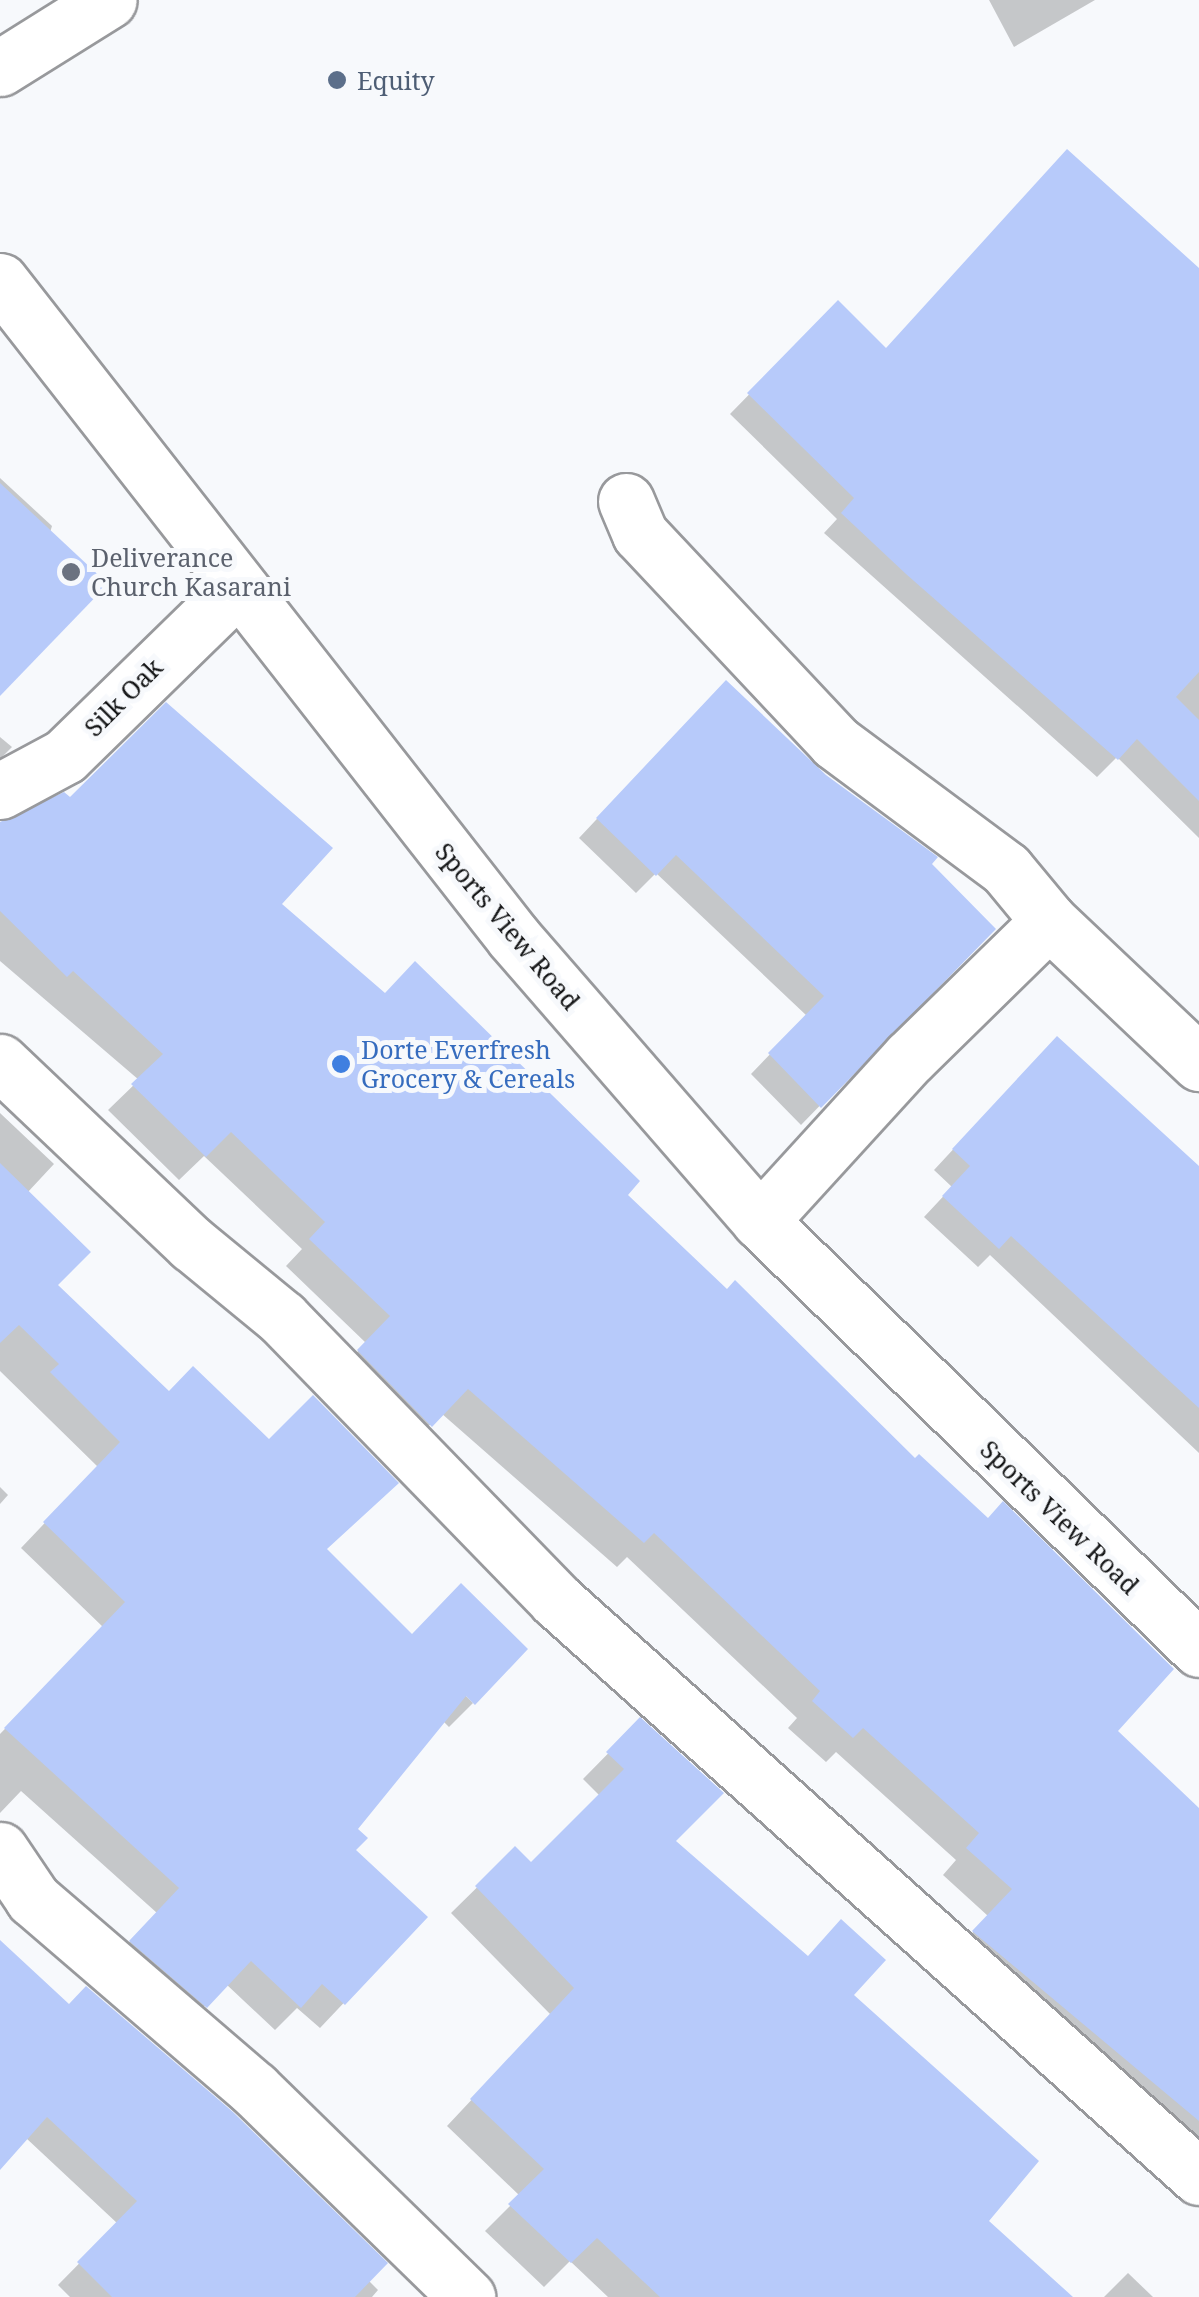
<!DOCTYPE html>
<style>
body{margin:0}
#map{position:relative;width:1199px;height:2297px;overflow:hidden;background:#f7f9fc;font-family:"Noto Serif",serif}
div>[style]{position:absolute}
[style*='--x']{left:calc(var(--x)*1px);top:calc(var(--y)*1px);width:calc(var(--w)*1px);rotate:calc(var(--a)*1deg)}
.shadow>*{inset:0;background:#0003}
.building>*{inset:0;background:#b7cafa}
.roads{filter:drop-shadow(2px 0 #98999c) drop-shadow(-2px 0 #98999c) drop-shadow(0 2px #98999c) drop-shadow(0 -2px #98999c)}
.street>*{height:55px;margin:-27.5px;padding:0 27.5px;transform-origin:27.5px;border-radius:27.5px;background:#fff}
.secondary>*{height:55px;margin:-27.5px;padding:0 27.5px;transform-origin:27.5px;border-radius:27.5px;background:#fff}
.dots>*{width:28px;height:28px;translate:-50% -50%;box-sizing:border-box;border:5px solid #f7f9fc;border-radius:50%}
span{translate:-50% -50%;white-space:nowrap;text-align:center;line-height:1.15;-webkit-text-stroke:10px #f7f9fc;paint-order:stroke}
.service-label{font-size:25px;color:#4e5e75}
.left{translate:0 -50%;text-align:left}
.worship-label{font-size:25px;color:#5b616d}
.street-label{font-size:25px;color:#121314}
.shop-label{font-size:25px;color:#366cbe}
</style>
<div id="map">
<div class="shadow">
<div style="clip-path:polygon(989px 0,1095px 0,1014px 47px)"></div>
<div style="clip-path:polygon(1199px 272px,1199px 838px,1117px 757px,1097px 777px,824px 533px,837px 519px,730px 414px,838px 304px,885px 350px)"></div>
<div style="clip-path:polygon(0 478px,52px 526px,0 693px)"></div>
<div style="clip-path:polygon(707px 702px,824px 777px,928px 864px,992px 929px,801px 1125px,751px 1074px,807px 1016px,656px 873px,636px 893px,579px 838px)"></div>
<div style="clip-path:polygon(0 737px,12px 747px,0 759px)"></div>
<div style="clip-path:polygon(0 825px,278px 904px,624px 1195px,1115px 1732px,1199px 1811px,1199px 2168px,949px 1958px,988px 1916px,943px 1875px,956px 1860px,836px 1752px,826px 1762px,788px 1728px,797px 1718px,627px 1557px,617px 1567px,441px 1413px,405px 1451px,333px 1377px,366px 1343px,286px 1266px,302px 1249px,204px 1156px,179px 1180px,108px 1110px,139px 1080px,0 961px)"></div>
<div style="clip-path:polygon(1037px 1059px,1199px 1170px,1199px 1453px,990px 1255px,978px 1267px,924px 1217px,952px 1187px,934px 1170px)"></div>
<div style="clip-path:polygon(0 1113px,54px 1164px,27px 1193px,55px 1285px,473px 1703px,449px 1727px,443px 1721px,355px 1830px,353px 1850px,425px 1917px,320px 2028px,297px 2008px,275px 2030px,226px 1984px,181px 2030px,107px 1966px,157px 1913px,21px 1791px,0 1813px,0 1734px,103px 1627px,21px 1548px,98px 1467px,0 1371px)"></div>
<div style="clip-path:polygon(0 1487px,8px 1495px,0 1504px)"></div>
<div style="clip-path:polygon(640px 1721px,672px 1841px,851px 1996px,985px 2221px,1069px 2297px,608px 2297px,570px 2261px,544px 2287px,485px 2231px,520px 2196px,447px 2126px,551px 2015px,451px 1913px,515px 1850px,531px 1866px,600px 1796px,583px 1779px)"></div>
<div style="clip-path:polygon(0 1992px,368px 2280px,378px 2290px,372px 2297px,70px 2297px,58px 2285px,118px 2224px,26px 2138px,0 2166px)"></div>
<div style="clip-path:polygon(1128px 2273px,1153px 2297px,1104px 2297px)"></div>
</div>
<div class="building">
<div style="clip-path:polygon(1067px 149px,1199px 268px,1199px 672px,1176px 697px,1199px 720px,1199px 801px,1137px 739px,1118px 760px,906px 574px,841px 513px,854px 498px,747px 393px,838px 300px,886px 348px)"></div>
<div style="clip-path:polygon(0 483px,108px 584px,0 696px)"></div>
<div style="clip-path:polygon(726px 680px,826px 775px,938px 857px,932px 864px,996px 929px,821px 1108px,768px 1053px,824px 996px,676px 855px,656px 876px,596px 818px)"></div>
<div style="clip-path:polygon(166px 702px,333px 848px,282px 904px,385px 993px,415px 961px,640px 1181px,628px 1195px,727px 1289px,735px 1280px,915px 1458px,919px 1454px,988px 1518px,1003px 1501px,1174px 1669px,1118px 1731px,1199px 1808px,1199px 2121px,972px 1931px,1012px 1889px,966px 1848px,979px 1833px,863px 1728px,853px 1738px,812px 1701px,820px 1691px,654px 1533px,644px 1543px,468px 1389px,432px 1427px,357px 1350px,390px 1316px,309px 1239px,325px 1222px,231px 1132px,206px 1157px,131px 1084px,163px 1054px,73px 971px,67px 977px,0 911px,0 822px,64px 792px,70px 797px)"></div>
<div style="clip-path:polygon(1057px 1036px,1199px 1166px,1199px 1408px,1011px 1236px,999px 1249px,942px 1196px,970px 1166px,952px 1149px)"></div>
<div style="clip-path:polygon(0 1163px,91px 1252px,58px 1285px,169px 1391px,193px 1366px,269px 1439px,313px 1395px,399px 1483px,327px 1549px,412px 1634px,461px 1583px,528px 1649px,475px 1705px,466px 1696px,358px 1829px,368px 1838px,356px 1850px,428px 1917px,345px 2005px,322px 1984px,301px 2008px,251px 1961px,207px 2008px,129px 1941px,179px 1888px,4px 1728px,125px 1602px,43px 1522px,120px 1442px,50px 1372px,59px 1364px,19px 1325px,0 1343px)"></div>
<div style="clip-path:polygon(640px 1717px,724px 1793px,676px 1841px,808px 1956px,841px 1919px,886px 1960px,854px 1995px,1039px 2161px,989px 2221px,1073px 2297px,660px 2297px,597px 2238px,571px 2263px,508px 2204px,544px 2169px,470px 2099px,574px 1988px,475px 1886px,515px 1846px,531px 1862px,624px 1769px,606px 1752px)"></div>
<div style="clip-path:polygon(0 1940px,69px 2004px,86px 1986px,233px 2112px,388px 2263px,355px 2297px,112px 2297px,77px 2262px,137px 2201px,47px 2117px,0 2170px)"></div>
</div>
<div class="roads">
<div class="street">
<div style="--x:0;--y:281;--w:834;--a:51.96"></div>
<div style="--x:514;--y:938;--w:375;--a:49"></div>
<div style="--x:760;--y:1221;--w:613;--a:44.27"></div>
<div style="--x:626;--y:501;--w:36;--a:67"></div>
<div style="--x:640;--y:534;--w:285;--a:46.8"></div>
<div style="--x:835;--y:742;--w:213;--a:36.6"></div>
<div style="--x:1006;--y:869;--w:67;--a:50.4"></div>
<div style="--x:0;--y:791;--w:74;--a:-28.3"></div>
<div style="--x:65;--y:756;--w:240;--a:-44.3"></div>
<div style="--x:0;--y:1062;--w:265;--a:43.5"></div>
<div style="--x:192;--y:1244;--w:117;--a:39.4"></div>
<div style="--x:282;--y:1318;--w:393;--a:45.8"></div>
<div style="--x:556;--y:1600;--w:864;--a:41.9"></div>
<div style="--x:760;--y:1221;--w:221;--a:-47.6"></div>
<div style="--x:909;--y:1058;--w:196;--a:-44.4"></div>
<div style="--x:1049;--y:921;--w:207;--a:43.4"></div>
<div style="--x:0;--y:1850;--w:59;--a:56"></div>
<div style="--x:33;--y:1899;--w:291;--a:40.7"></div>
<div style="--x:254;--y:2089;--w:298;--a:44.3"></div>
</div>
<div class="secondary">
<div style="--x:0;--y:68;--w:128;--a:-32"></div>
</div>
</div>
<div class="dots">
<div style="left:337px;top:80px;background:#5c6f8a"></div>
<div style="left:71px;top:572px;background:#6b7280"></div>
<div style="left:341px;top:1064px;background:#3f7fe0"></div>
</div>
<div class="service-label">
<span class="left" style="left:357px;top:80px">Equity</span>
</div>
<div class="worship-label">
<span class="left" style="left:91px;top:572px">Deliverance<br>Church Kasarani</span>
</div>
<div class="street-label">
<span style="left:123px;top:697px;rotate:-45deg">Silk Oak</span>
<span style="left:508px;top:926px;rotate:50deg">Sports View Road</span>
<span style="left:1060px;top:1517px;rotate:44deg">Sports View Road</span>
</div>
<div class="shop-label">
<span class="left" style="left:361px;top:1064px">Dorte Everfresh<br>Grocery &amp; Cereals</span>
</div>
</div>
